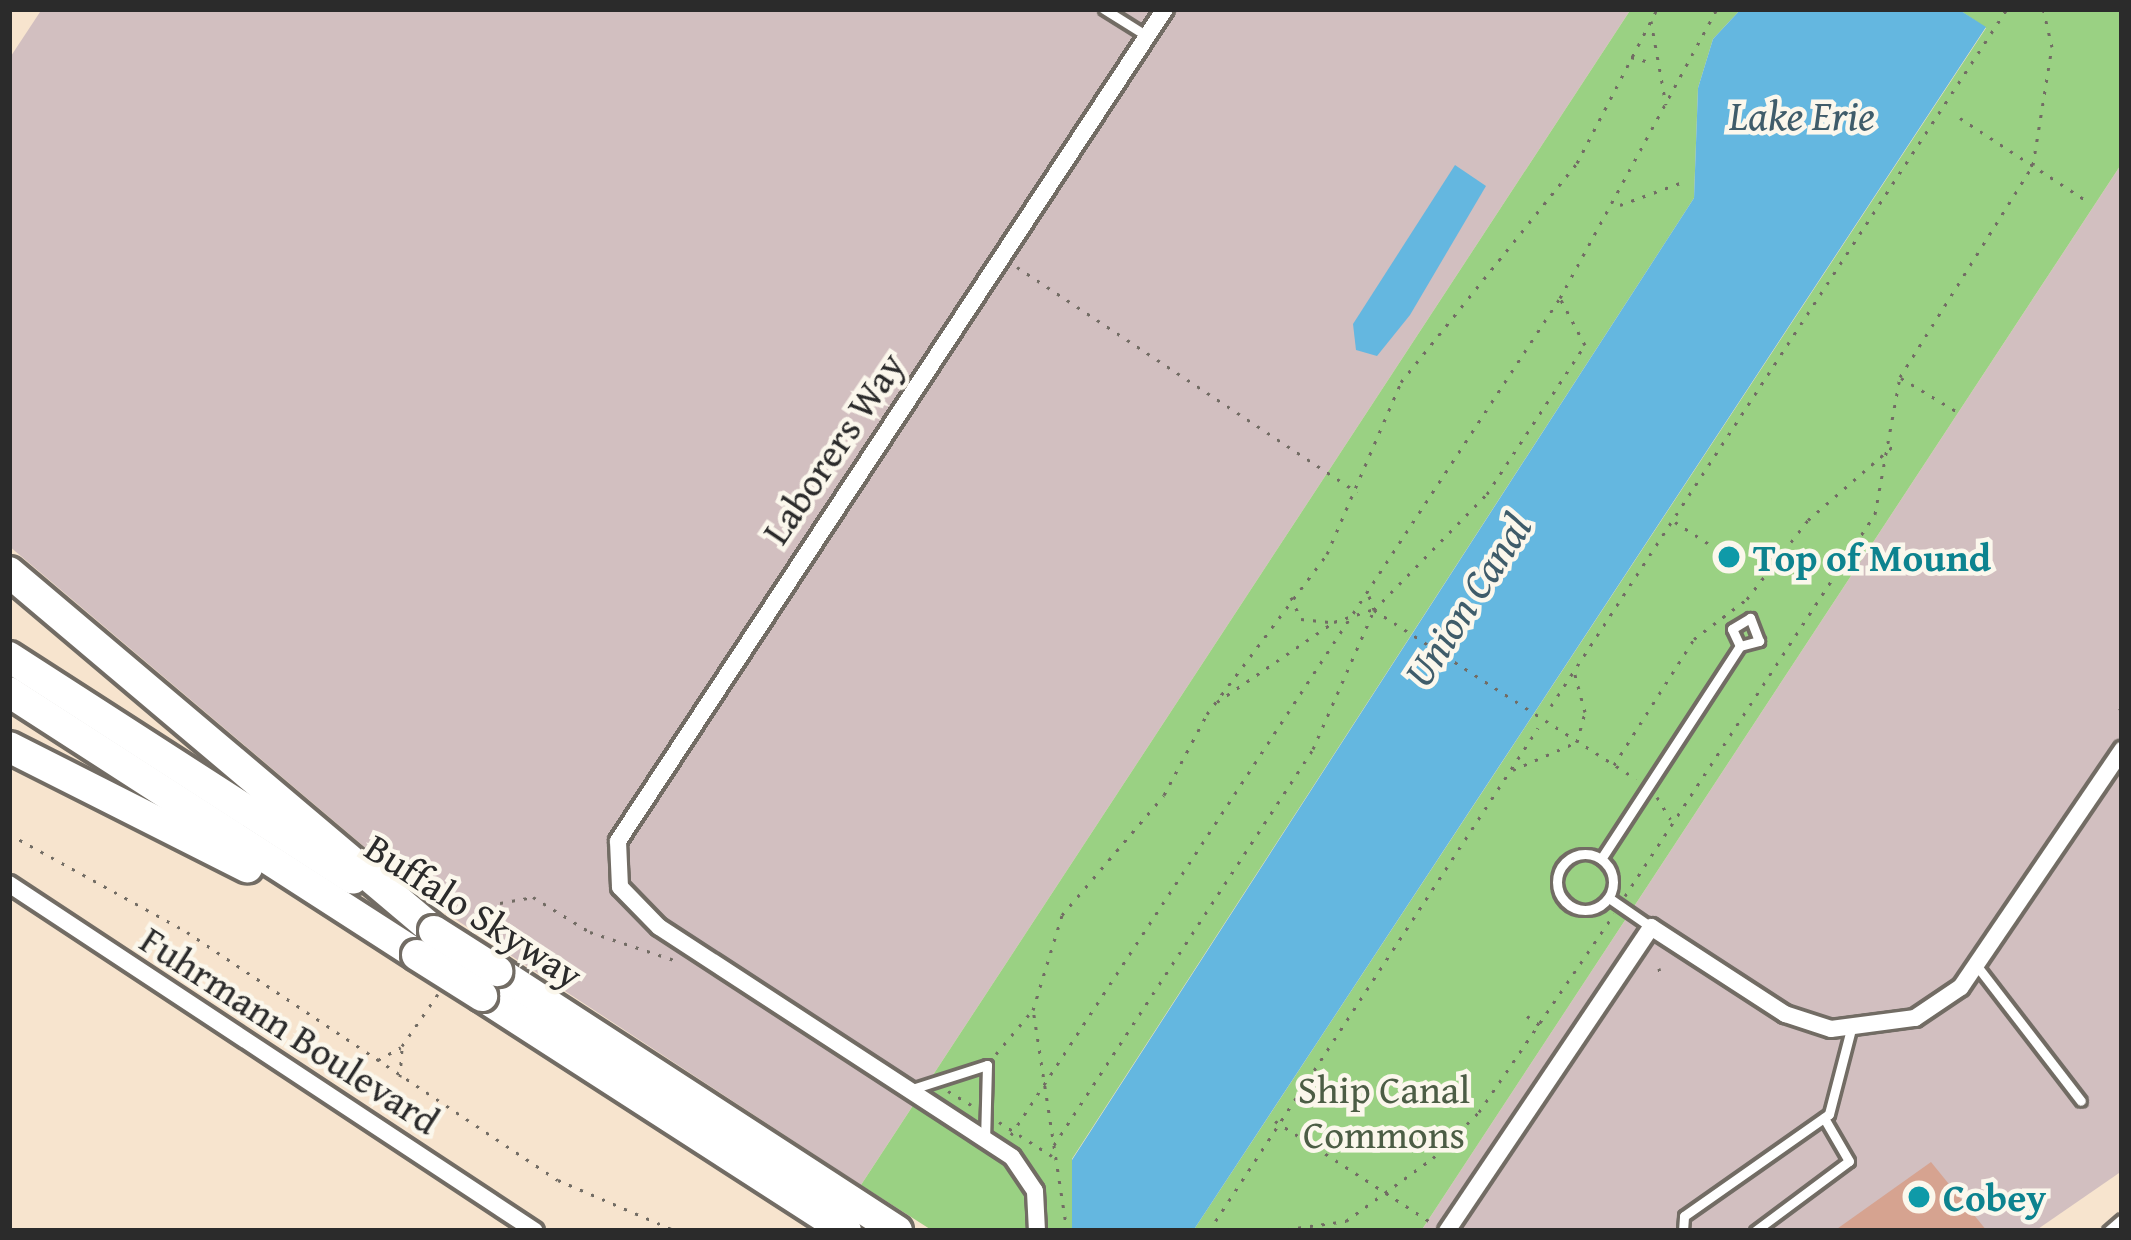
<!DOCTYPE html>
<style>
body{margin:0}
#map{position:relative;width:2131px;height:1240px;overflow:hidden;background:#f7e4ce;font-family:"Gentium Book Plus",serif}
div>[style]{position:absolute}
[style*='--x']{left:calc(var(--x)*1px);top:calc(var(--y)*1px);width:calc(var(--w)*1px);rotate:calc(var(--a)*1deg)}
.industrial>*{inset:0;background:#d2bfc0}
.green>*{inset:0;background:#9ad183}
.water>*{inset:0;background:#64b7e0}
.building>*{inset:0;background:#d6a390}
.path>*{height:3px;margin-top:-1.5px;transform-origin:0;background:repeating-linear-gradient(90deg,#726c64 0 3px,transparent 0 12px)}
.roads{filter:drop-shadow(3px 0 #726c64) drop-shadow(-3px 0 #726c64) drop-shadow(0 3px #726c64) drop-shadow(0 -3px #726c64)}
.lane>*{height:9px;margin:-4.5px;padding:0 4.5px;transform-origin:4.5px;border-radius:4.5px;background:#fff}
.lane>.ring{margin:-4.5px;padding:0;box-sizing:content-box;background:none;border:9px solid #fff;border-radius:50%}
.street>*{height:16px;margin:-8px;padding:0 8px;transform-origin:8px;border-radius:8px;background:#fff}
.highway>*{height:30px;margin:-15px;padding:0 15px;transform-origin:15px;border-radius:15px;background:#fff}
.bridges{filter:drop-shadow(3px 0 #726c64) drop-shadow(-3px 0 #726c64) drop-shadow(0 3px #726c64) drop-shadow(0 -3px #726c64)}
.highway-bridge>*{height:30px;margin:-15px;padding:0 15px;transform-origin:15px;border-radius:15px;background:#fff}
.dots>*{width:33px;height:33px;translate:-50% -50%;box-sizing:border-box;border:6px solid #fbf7ec;border-radius:50%}
span{translate:-50% -50%;white-space:nowrap;text-align:center;line-height:1.15;-webkit-text-stroke:9px #fbf7ec;paint-order:stroke}
.street-label{font-size:39px;color:#2b2b2b}
.culture-label{font-size:39px;color:#0d838f;font-weight:700}
.left{translate:0 -50%;text-align:left}
.park-label{font-size:39px;color:#4c5d45}
.water-label{font-size:42px;color:#3f5c6a;font-style:italic}
.frame{position:absolute;inset:0;border:12px solid #2b2b2b;pointer-events:none}
</style>
<div id="map">
<div class="industrial">
<div style="clip-path:polygon(42px 9px,1631px 9px,861px 1185px,432px 904px,9px 546px,9px 59px)"></div>
<div style="clip-path:polygon(2122px 163px,2122px 1171px,2035px 1231px,1421px 1231px)"></div>
</div>
<div class="green">
<div style="clip-path:polygon(1631px 9px,1741px 9px,1713px 39px,1698px 88px,1694px 198px,1072px 1159px,1072px 1231px,933px 1231px,861px 1185px)"></div>
<div style="clip-path:polygon(1958px 9px,2122px 9px,2122px 163px,1421px 1231px,1193px 1231px,1986px 28px)"></div>
</div>
<div class="water">
<div style="clip-path:polygon(1741px 9px,1958px 9px,1986px 27px,1193px 1231px,1072px 1231px,1072px 1160px,1694px 198px,1698px 88px,1713px 39px)"></div>
<div style="clip-path:polygon(1455px 165px,1486px 186px,1410px 315px,1377px 356px,1356px 350px,1353px 324px)"></div>
</div>
<div class="building">
<div style="clip-path:polygon(1931px 1162px,1987px 1231px,1834px 1231px)"></div>
</div>
<div class="path">
<div style="--x:1651;--y:21;--w:85;--a:79.9"></div>
<div style="--x:1631;--y:57;--w:20;--a:15"></div>
<div style="--x:1960;--y:118;--w:152;--a:33.2"></div>
<div style="--x:1620;--y:205;--w:64;--a:-20.1"></div>
<div style="--x:1017;--y:267;--w:408;--a:33.5"></div>
<div style="--x:1901;--y:378;--w:64;--a:31"></div>
<div style="--x:1675;--y:522;--w:64;--a:32.9"></div>
<div style="--x:1369;--y:596;--w:15;--a:70"></div>
<div style="--x:1374;--y:610;--w:312;--a:32.8"></div>
<div style="--x:1291;--y:597;--w:24;--a:66"></div>
<div style="--x:1301;--y:619;--w:31;--a:6"></div>
<div style="--x:1217;--y:702;--w:142;--a:-34.4"></div>
<div style="--x:1334;--y:622;--w:40;--a:-18"></div>
<div style="--x:1551;--y:706;--w:833;--a:-56.81"></div>
<div style="--x:2119;--y:708;--w:4;--a:34"></div>
<div style="--x:1614;--y:765;--w:149;--a:-57.6"></div>
<div style="--x:1694;--y:639;--w:66;--a:-37"></div>
<div style="--x:1747;--y:599;--w:100;--a:-52.3"></div>
<div style="--x:1808;--y:520;--w:113;--a:-41"></div>
<div style="--x:1513;--y:770;--w:70;--a:-23.6"></div>
<div style="--x:1577;--y:742;--w:31;--a:-75"></div>
<div style="--x:1585;--y:712;--w:39;--a:-105"></div>
<div style="--x:1657;--y:797;--w:26;--a:59"></div>
<div style="--x:9;--y:834;--w:203;--a:28.8"></div>
<div style="--x:187;--y:932;--w:446;--a:33.8"></div>
<div style="--x:558;--y:1180;--w:129;--a:23.4"></div>
<div style="--x:1625;--y:896;--w:457;--a:-56.8"></div>
<div style="--x:1875;--y:514;--w:139;--a:-79.7"></div>
<div style="--x:1900;--y:377;--w:250;--a:-57.9"></div>
<div style="--x:2033;--y:165;--w:120;--a:-80.9"></div>
<div style="--x:2052;--y:47;--w:39;--a:-103"></div>
<div style="--x:481;--y:931;--w:34;--a:-56"></div>
<div style="--x:500;--y:903;--w:34;--a:-10"></div>
<div style="--x:533;--y:897;--w:67;--a:31.6"></div>
<div style="--x:590;--y:932;--w:95;--a:18.4"></div>
<div style="--x:1659;--y:968;--w:6;--a:81"></div>
<div style="--x:1527;--y:1016;--w:16;--a:35"></div>
<div style="--x:996;--y:1054;--w:56;--a:-50.1"></div>
<div style="--x:378;--y:1060;--w:26;--a:-29"></div>
<div style="--x:400;--y:1077;--w:31;--a:-86"></div>
<div style="--x:402;--y:1046;--w:63;--a:-55.3"></div>
<div style="--x:948;--y:1091;--w:27;--a:31"></div>
<div style="--x:1275;--y:1121;--w:184;--a:33"></div>
<div style="--x:999;--y:1122;--w:63;--a:32.7"></div>
<div style="--x:1011;--y:1135;--w:1001;--a:-56.74"></div>
<div style="--x:1560;--y:298;--w:329;--a:-61.5"></div>
<div style="--x:1054;--y:1145;--w:473;--a:-56.8"></div>
<div style="--x:1313;--y:749;--w:152;--a:-66.3"></div>
<div style="--x:1374;--y:610;--w:162;--a:-45.8"></div>
<div style="--x:1487;--y:494;--w:178;--a:-56.7"></div>
<div style="--x:1585;--y:345;--w:53;--a:-118"></div>
<div style="--x:1067;--y:1231;--w:224;--a:-98.7"></div>
<div style="--x:1033;--y:1010;--w:99;--a:-73"></div>
<div style="--x:1062;--y:915;--w:157;--a:-49.6"></div>
<div style="--x:1164;--y:795;--w:92;--a:-62"></div>
<div style="--x:1207;--y:714;--w:200;--a:-53.1"></div>
<div style="--x:1327;--y:554;--w:187;--a:-66.7"></div>
<div style="--x:1401;--y:382;--w:281;--a:-51.2"></div>
<div style="--x:1577;--y:163;--w:174;--a:-62.5"></div>
<div style="--x:1209;--y:1231;--w:601;--a:-56.81"></div>
<div style="--x:1274;--y:1231;--w:73;--a:-7.9"></div>
<div style="--x:1346;--y:1221;--w:107;--a:-35.9"></div>
<div style="--x:1433;--y:1158;--w:65;--a:-45"></div>
<div style="--x:1479;--y:1112;--w:240;--a:-55.7"></div>
</div>
<div class="roads">
<div class="lane">
<div style="--x:1104;--y:9;--w:51;--a:32.1"></div>
<div class="ring" style="left:1557px;top:854px;width:47px;height:47px"></div>
<div style="--x:1601;--y:859;--w:254;--a:-56.9"></div>
<div style="--x:1740;--y:646;--w:20;--a:-15"></div>
<div style="--x:1759;--y:641;--w:25;--a:-111"></div>
<div style="--x:1750;--y:618;--w:21;--a:149"></div>
<div style="--x:1732;--y:629;--w:19;--a:65"></div>
<div style="--x:1609;--y:898;--w:51;--a:34.6"></div>
<div style="--x:1977;--y:966;--w:170;--a:52.4"></div>
<div style="--x:909;--y:1090;--w:82;--a:-17.8"></div>
<div style="--x:987;--y:1065;--w:74;--a:91.5"></div>
<div style="--x:1683;--y:1231;--w:15;--a:-86"></div>
<div style="--x:1684;--y:1216;--w:177;--a:-35.1"></div>
<div style="--x:1829;--y:1114;--w:88;--a:-75.5"></div>
<div style="--x:1755;--y:1231;--w:117;--a:-36.7"></div>
<div style="--x:1849;--y:1161;--w:50;--a:-120.2"></div>
<div style="--x:2108;--y:1231;--w:18;--a:-41"></div>
</div>
<div class="street">
<div style="--x:9;--y:884;--w:630;--a:33.41"></div>
<div style="--x:1037;--y:1231;--w:40;--a:-92.9"></div>
<div style="--x:1035;--y:1191;--w:41;--a:-124.1"></div>
<div style="--x:1012;--y:1157;--w:421;--a:-146.9"></div>
<div style="--x:659;--y:927;--w:56;--a:-134.3"></div>
<div style="--x:620;--y:887;--w:46;--a:-92.5"></div>
<div style="--x:618;--y:841;--w:996;--a:-56.68"></div>
<div style="--x:1447;--y:1231;--w:366;--a:-56.1"></div>
<div style="--x:1651;--y:927;--w:160;--a:33"></div>
<div style="--x:1785;--y:1014;--w:48;--a:18.1"></div>
<div style="--x:1831;--y:1029;--w:85;--a:-7.5"></div>
<div style="--x:1915;--y:1018;--w:55;--a:-34"></div>
<div style="--x:1961;--y:987;--w:287;--a:-55.8"></div>
</div>
<div class="highway">
<div style="--x:9;--y:572;--w:556;--a:40.19"></div>
<div style="--x:9;--y:657;--w:409;--a:32.8"></div>
<div style="--x:9;--y:692;--w:485;--a:32.8"></div>
<div style="--x:9;--y:747;--w:267;--a:26.8"></div>
<div style="--x:497;--y:971;--w:477;--a:33"></div>
<div style="--x:482;--y:996;--w:433;--a:32.8"></div>
</div>
</div>
<div class="bridges">
<div class="highway-bridge">
<div style="--x:434;--y:931;--w:75;--a:32.4"></div>
<div style="--x:417;--y:955;--w:77;--a:32.2"></div>
</div>
</div>
<div class="dots">
<div style="left:1729px;top:557px;background:#0f9aa8"></div>
<div style="left:1919px;top:1197px;background:#0f9aa8"></div>
</div>
<div class="street-label">
<span style="left:833px;top:448px;rotate:-56deg">Laborers Way</span>
<span style="left:474px;top:911px;rotate:33deg">Buffalo Skyway</span>
<span style="left:290px;top:1030px;rotate:33deg">Fuhrmann Boulevard</span>
</div>
<div class="culture-label">
<span class="left" style="left:1753px;top:557px">Top of Mound</span>
<span class="left" style="left:1943px;top:1197px">Cobey</span>
</div>
<div class="park-label">
<span style="left:1384px;top:1112px">Ship Canal<br>Commons</span>
</div>
<div class="water-label">
<span style="left:1802px;top:115px">Lake Erie</span>
<span style="left:1467px;top:600px;rotate:-57deg">Union Canal</span>
</div>
<div class="frame"></div>
</div>
